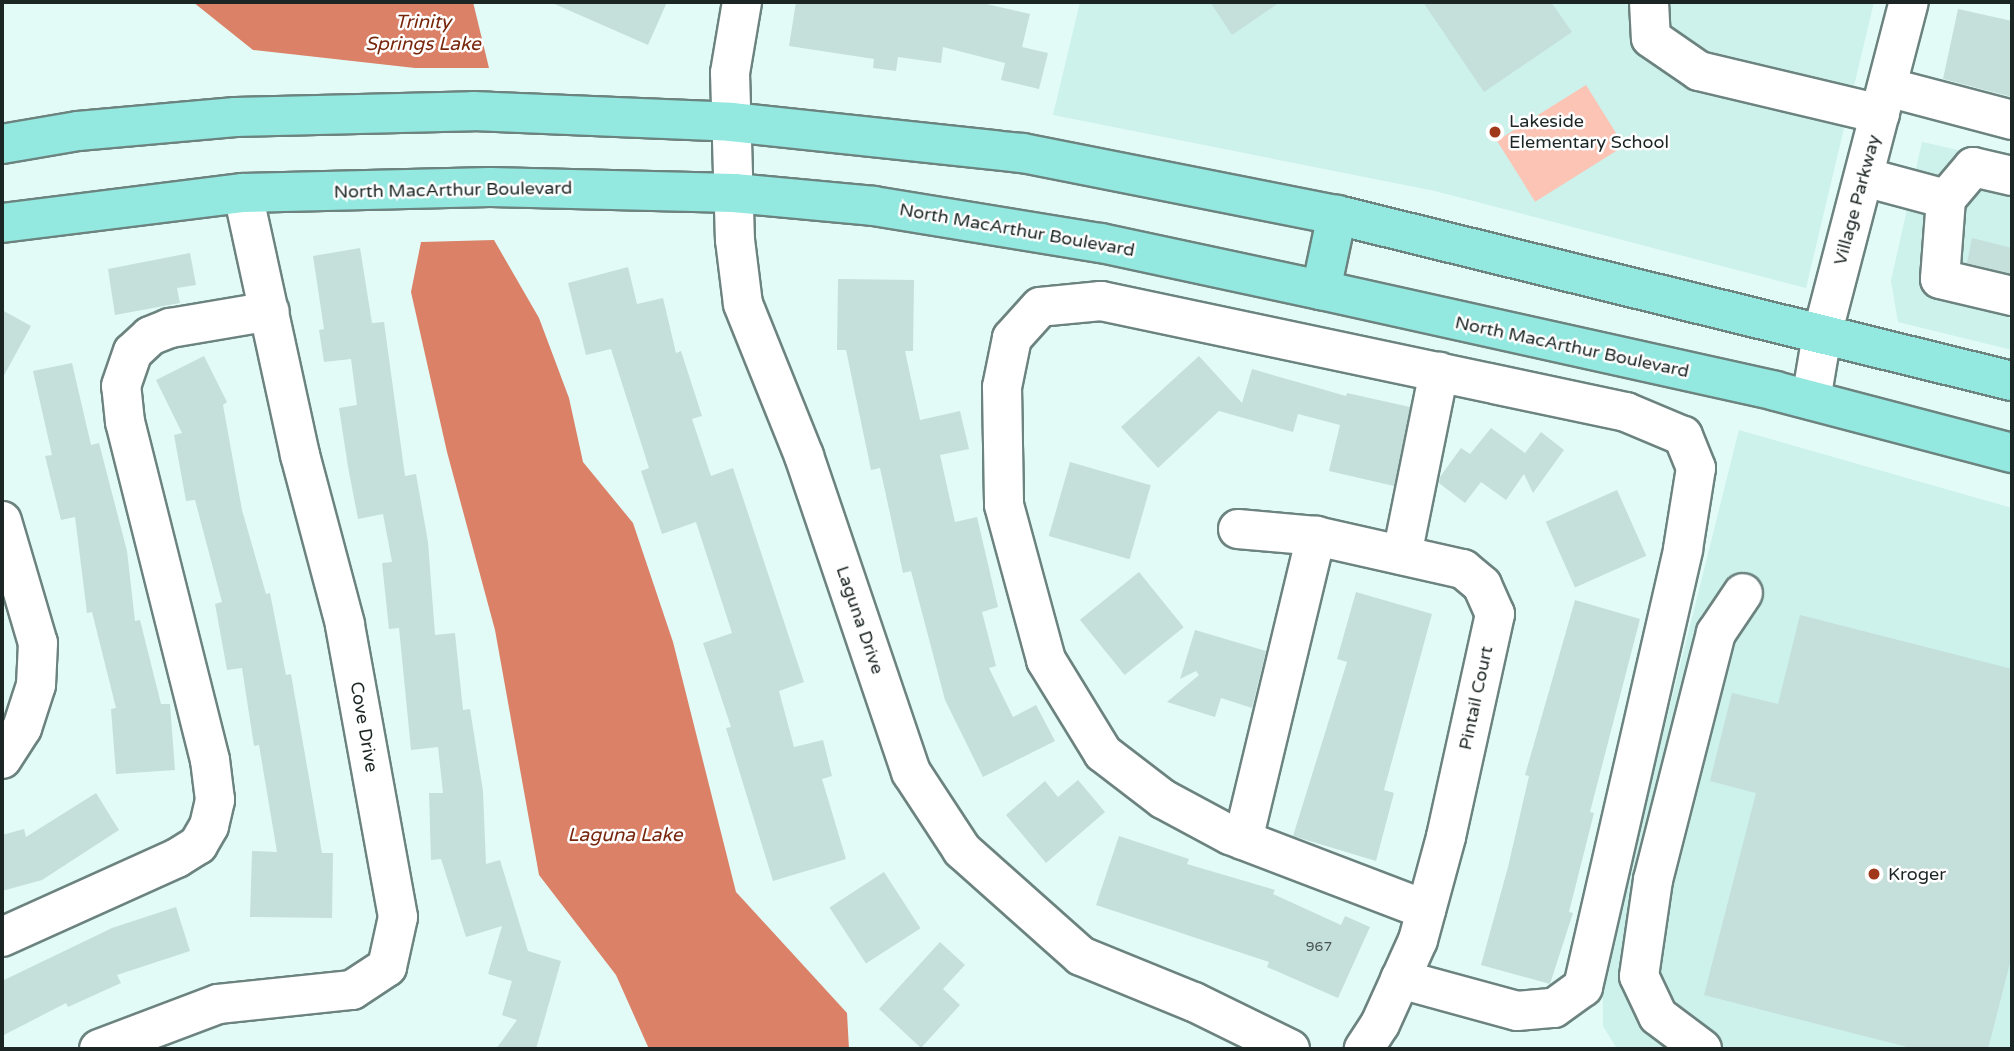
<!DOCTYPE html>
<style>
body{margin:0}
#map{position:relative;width:2014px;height:1051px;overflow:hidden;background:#e2fbf7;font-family:"Varela Round",sans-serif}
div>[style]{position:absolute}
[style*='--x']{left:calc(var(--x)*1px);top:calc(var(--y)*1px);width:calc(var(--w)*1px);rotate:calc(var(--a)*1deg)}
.built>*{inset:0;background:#cdf1eb}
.green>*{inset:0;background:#fbc4b5;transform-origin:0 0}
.water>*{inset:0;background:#db8167}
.building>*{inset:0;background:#c5dfdb;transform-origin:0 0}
.roads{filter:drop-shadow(2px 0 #6c837f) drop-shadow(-2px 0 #6c837f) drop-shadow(0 2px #6c837f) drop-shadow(0 -2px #6c837f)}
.minor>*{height:38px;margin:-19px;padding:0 19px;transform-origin:19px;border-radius:19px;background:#fff}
.major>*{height:38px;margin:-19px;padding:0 19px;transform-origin:19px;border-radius:19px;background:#93e8df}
.dots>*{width:19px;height:19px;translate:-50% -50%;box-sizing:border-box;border:4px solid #fff;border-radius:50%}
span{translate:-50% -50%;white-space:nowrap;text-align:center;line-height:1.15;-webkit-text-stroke:5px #fff;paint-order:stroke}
.number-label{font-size:14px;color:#465451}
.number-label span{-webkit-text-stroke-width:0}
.poi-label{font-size:18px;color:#1b2523}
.left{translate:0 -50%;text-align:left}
.street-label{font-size:18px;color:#1b2523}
.water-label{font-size:19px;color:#77260c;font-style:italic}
.frame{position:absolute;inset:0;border:4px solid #1b2523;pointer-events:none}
</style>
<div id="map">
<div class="built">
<div style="clip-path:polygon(1080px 2px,1874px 2px,1806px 288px,1435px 191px,1053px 115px)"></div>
<div style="clip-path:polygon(1922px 142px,2012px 162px,2012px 350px,1898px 322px,1891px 281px)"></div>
<div style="clip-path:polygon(1739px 430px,2012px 508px,2012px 1049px,1617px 1049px,1603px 1026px,1603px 974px)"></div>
</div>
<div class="green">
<div style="left:1586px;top:85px;width:72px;height:105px;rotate:58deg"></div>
</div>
<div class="water">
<div style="clip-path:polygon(193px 2px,473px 2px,489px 68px,415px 68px,253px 50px)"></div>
<div style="clip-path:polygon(494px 240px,539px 318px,569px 398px,583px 462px,633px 523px,673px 642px,736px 892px,847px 1013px,849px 1049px,649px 1049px,616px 975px,539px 875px,495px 630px,447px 452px,411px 292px,421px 242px)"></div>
</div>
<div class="building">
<div style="clip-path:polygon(550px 2px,667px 2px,648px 45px)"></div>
<div style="clip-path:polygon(796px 2px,978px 2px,1030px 14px,1022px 47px,1048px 53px,1039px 89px,1001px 80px,1005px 63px,943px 47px,941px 63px,898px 57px,896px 71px,873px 68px,874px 59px,789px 46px)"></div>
<div style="clip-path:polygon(1210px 2px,1280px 2px,1232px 35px)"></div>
<div style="clip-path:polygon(1423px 2px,1551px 2px,1572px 32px,1484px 92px)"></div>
<div style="clip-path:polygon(1958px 9px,2012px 21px,2012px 97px,1943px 79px)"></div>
<div style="clip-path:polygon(1972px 238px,2012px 248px,2012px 274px,1967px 263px)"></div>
<div style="clip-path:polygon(360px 248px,372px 323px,384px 322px,405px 476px,416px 474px,428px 542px,435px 635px,455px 633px,463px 710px,470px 709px,483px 791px,486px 864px,500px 860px,528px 951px,561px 961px,536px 1049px,496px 1049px,517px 1020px,502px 1015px,512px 981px,488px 974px,502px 926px,466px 937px,441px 859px,431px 860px,429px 793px,443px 793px,438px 747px,411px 750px,399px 628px,389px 629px,382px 563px,392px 562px,383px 514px,358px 519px,348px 467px,339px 408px,357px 405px,351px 359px,324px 362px,319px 330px,324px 329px,313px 256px)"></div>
<div style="clip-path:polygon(190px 253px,196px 285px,177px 288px,180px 303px,115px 315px,108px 269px)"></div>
<div style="clip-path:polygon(628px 267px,637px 304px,663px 298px,676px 353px,681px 351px,702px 416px,692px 419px,711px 476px,733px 468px,804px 682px,779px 691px,794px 747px,823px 740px,832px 776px,822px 779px,846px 859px,773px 881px,726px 728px,731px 727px,703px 643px,732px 633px,696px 522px,662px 534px,641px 471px,649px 468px,611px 349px,586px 355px,568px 283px)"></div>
<div style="clip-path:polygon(838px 279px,914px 280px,913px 351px,905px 351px,920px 420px,960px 411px,969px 449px,940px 455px,955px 522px,977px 517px,998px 607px,982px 612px,996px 666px,989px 668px,1013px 717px,1036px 705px,1055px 741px,983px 777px,945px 700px,911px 571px,903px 573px,880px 468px,871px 470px,846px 350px,837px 350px)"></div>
<div style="clip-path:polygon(2px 310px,31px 326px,2px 379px)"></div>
<div style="clip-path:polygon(204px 356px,227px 402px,223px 405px,242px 510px,266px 594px,270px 593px,286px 675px,291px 674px,322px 853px,333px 853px,332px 918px,250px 917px,252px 851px,277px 852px,259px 745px,254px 746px,242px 668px,227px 670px,215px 604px,222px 602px,195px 500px,186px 501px,174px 435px,182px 433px,156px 380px)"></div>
<div style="clip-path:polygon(1199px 356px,1242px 403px,1252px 369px,1346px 396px,1347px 393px,1410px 407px,1394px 486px,1329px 471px,1340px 425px,1298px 414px,1293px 432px,1219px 411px,1158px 468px,1121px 427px)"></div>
<div style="clip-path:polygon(72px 363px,91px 445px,99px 443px,127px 551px,135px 621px,140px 620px,161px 704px,170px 704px,175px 770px,116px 774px,111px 709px,116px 708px,92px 612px,87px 613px,75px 517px,61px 520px,45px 456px,52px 455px,33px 371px)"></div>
<div style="clip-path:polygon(1491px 428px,1525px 453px,1541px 432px,1564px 450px,1533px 493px,1524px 474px,1506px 500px,1481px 482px,1465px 503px,1439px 483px,1440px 477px,1461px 448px,1470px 454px)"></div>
<div style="left:1070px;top:462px;width:84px;height:77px;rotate:16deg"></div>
<div style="left:1617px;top:490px;width:72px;height:78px;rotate:66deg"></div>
<div style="left:1139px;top:572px;width:71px;height:76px;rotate:51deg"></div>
<div style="clip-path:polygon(1356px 592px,1432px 614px,1384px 790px,1394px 793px,1376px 861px,1293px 836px,1347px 662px,1337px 659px)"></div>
<div style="clip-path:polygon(1575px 600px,1640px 619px,1590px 812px,1594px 813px,1569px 912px,1573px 913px,1550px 984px,1481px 965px,1508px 867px,1529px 776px,1525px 775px)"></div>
<div style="clip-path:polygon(1800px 615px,2012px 669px,2012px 955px,1988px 1049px,1915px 1049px,1704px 995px,1756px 793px,1710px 781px,1732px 693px,1778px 704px)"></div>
<div style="clip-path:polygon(1195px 630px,1266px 651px,1252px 708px,1221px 698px,1215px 717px,1167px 702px,1199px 675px,1196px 671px,1180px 679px)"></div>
<div style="clip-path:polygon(1078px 780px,1105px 812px,1046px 863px,1006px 815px,1045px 781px,1058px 797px)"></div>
<div style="clip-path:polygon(96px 793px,119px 830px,42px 880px,2px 891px,2px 835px,24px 829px,26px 837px)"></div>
<div style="clip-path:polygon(1119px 836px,1189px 859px,1187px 864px,1275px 890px,1273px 894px,1341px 925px,1345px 916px,1370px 927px,1338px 998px,1267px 967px,1269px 962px,1096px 905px)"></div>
<div style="left:884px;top:872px;width:67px;height:65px;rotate:57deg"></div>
<div style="clip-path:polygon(176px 907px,190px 951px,117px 975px,121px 983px,68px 1007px,66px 1003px,2px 1036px,2px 981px,112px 928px)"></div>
<div style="clip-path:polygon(940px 942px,965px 965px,943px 989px,960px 1005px,921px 1048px,879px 1009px)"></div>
</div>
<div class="roads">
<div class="minor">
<div style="--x:742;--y:2;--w:72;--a:99.6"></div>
<div style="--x:730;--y:73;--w:167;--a:88.3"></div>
<div style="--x:735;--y:240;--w:64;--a:82.9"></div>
<div style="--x:743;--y:304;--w:164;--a:68.1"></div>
<div style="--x:804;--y:456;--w:334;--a:71.3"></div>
<div style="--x:911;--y:772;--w:93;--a:56.8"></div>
<div style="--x:962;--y:850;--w:159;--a:41.7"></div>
<div style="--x:1081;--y:956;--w:122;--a:22.2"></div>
<div style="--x:1194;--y:1002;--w:107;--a:26.1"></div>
<div style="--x:1649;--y:2;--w:36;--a:87"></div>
<div style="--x:1651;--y:38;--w:58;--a:34.5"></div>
<div style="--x:1699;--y:71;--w:186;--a:13.4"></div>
<div style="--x:1887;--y:87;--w:129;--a:14.8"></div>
<div style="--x:1864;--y:177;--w:85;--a:15"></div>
<div style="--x:1946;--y:199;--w:80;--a:94.3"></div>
<div style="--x:1940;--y:279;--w:74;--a:13.3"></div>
<div style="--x:1946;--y:199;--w:42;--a:-49.8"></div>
<div style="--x:1973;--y:167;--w:40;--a:13"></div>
<div style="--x:1811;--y:400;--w:66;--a:-80.4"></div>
<div style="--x:1822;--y:335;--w:344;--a:-75.4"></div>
<div style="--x:2;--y:521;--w:127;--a:73.6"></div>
<div style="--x:38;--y:643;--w:42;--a:92.7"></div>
<div style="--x:36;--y:685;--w:45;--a:108"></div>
<div style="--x:22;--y:728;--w:37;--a:123"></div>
<div style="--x:1238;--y:529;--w:78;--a:5.1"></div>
<div style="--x:1316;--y:536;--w:151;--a:12.7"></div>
<div style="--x:1463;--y:569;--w:25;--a:40"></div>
<div style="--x:1482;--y:585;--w:32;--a:66"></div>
<div style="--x:1495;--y:614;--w:228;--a:102.4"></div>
<div style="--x:1446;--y:837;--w:107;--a:105.2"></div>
<div style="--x:1418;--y:940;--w:92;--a:114.3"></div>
<div style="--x:1380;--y:1024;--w:30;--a:123"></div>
<div style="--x:1402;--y:555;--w:187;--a:-78.6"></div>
<div style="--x:1243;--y:840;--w:313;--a:-76.5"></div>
<div style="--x:2;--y:937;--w:192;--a:-24.3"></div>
<div style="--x:177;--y:858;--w:25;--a:-32"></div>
<div style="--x:198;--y:845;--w:22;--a:-60"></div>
<div style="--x:209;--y:826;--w:27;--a:-77"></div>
<div style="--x:215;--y:800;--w:40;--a:-97.1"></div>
<div style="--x:210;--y:760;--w:349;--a:-104.1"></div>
<div style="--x:125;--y:422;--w:36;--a:-96"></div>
<div style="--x:121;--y:386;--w:36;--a:-71"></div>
<div style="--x:133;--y:352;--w:23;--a:-43"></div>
<div style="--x:150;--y:336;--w:22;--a:-22"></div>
<div style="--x:170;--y:328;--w:101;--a:-9.6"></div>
<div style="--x:1400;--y:979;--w:121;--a:15.3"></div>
<div style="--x:1517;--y:1011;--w:37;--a:-5"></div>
<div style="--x:1554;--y:1008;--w:36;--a:-36"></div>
<div style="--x:1583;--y:987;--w:449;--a:-77.1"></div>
<div style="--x:1683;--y:549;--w:82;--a:-80.9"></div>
<div style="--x:1696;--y:468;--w:35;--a:-112"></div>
<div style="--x:1683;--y:436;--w:62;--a:-157.2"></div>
<div style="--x:1626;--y:412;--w:537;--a:-168.06"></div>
<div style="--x:1101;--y:301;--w:61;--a:174.4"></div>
<div style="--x:1040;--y:307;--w:42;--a:132.1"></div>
<div style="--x:1012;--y:338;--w:50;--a:101.5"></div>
<div style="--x:1002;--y:387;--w:118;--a:89"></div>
<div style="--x:1004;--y:505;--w:161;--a:74.8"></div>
<div style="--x:1046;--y:660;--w:109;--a:58.5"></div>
<div style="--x:1103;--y:753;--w:76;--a:37.5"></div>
<div style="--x:1163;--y:799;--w:76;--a:28.2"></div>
<div style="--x:1230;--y:835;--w:210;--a:20.9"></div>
<div style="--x:99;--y:1049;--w:127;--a:-20.7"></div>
<div style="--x:218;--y:1004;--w:135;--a:-6"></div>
<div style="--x:352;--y:990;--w:42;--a:-33.3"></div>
<div style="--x:387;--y:967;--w:51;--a:-77.6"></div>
<div style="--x:398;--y:917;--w:298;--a:-100.3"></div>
<div style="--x:345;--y:624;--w:175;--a:-104.9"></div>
<div style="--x:300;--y:455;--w:268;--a:-102.3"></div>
<div style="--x:1702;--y:1049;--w:55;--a:-143.1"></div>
<div style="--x:1658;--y:1016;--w:44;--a:-115.4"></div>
<div style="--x:1639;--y:976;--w:97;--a:-81.7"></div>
<div style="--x:1653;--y:880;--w:255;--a:-75.7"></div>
<div style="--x:1716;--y:633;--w:48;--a:-56"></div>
</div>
<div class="major">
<div style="--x:2;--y:144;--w:77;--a:-9.7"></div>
<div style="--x:78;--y:131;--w:158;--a:-5.1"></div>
<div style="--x:235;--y:117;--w:238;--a:-1.4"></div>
<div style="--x:473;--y:111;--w:258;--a:2.4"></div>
<div style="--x:731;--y:122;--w:294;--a:6.1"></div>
<div style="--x:1023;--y:153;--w:320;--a:11.2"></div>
<div style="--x:1337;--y:215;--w:695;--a:13.82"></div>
<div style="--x:2;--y:223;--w:243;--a:-7.1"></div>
<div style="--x:243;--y:193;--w:247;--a:-1.4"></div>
<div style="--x:490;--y:187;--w:244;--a:1.4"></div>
<div style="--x:734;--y:193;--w:141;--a:5.3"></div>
<div style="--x:874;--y:206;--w:230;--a:9.3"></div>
<div style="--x:1101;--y:243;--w:225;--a:12.1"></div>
<div style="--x:1321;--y:290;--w:465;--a:12.5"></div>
<div style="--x:1775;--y:391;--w:245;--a:14.7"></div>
<div style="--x:1321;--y:290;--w:77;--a:-78"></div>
</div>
</div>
<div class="dots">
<div style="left:1495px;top:132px;background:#a03919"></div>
<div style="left:1874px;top:874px;background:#a03919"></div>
</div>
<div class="number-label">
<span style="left:1319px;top:947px">967</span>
</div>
<div class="poi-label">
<span class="left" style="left:1509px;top:132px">Lakeside<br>Elementary School</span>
<span class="left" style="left:1888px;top:874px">Kroger</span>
</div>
<div class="street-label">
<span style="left:453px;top:190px;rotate:-1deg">North MacArthur Boulevard</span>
<span style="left:1857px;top:200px;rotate:-75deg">Village Parkway</span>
<span style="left:1017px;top:230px;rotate:10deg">North MacArthur Boulevard</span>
<span style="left:1572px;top:347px;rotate:12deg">North MacArthur Boulevard</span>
<span style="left:860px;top:620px;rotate:71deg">Laguna Drive</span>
<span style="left:1476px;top:698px;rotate:-78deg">Pintail Court</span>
<span style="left:364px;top:727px;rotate:80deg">Cove Drive</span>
</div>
<div class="water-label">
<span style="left:423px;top:34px">Trinity<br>Springs Lake</span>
<span style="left:625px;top:836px">Laguna Lake</span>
</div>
<div class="frame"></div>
</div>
